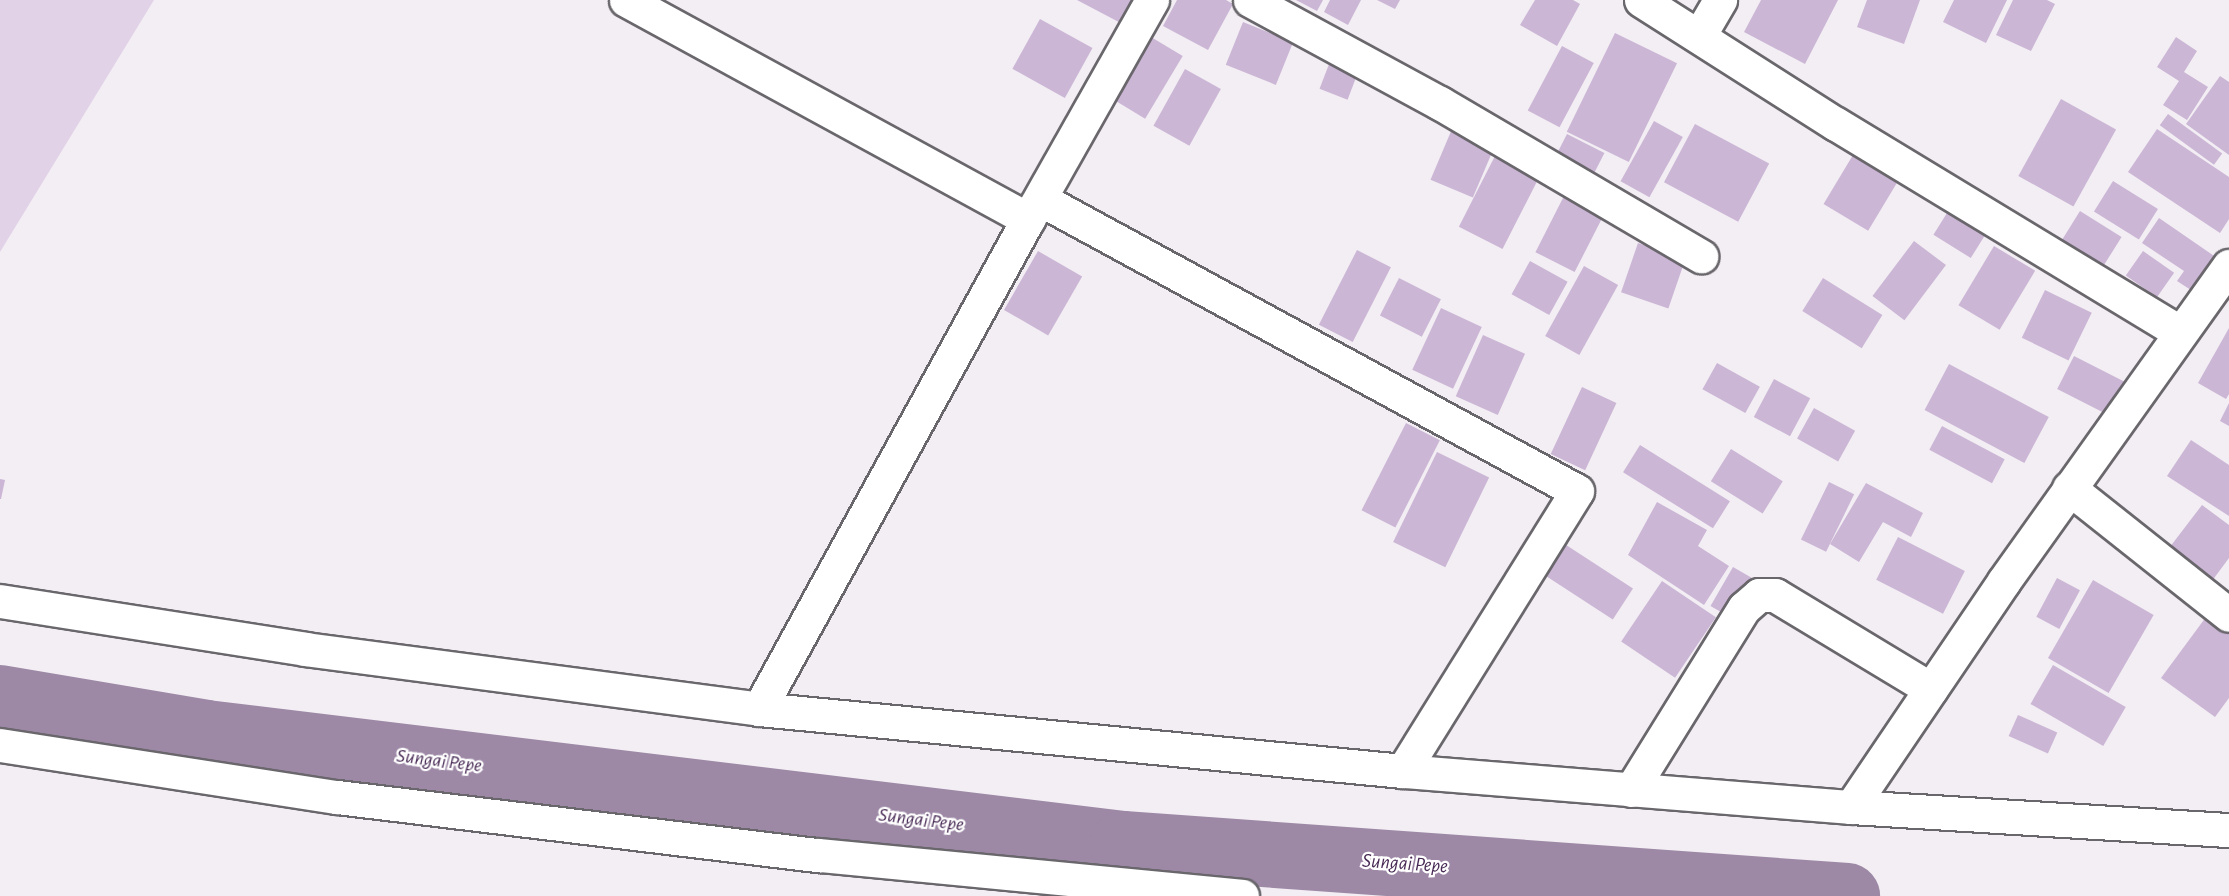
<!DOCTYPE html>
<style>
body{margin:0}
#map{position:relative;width:2229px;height:896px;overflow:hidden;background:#f2eef3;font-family:"Alegreya Sans",sans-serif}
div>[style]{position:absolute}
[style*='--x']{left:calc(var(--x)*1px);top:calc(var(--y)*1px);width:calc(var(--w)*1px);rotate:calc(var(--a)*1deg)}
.green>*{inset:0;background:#e1d2e8}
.river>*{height:66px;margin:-33px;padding:0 33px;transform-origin:33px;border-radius:33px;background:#9d88a6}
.building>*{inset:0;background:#ccb6d6;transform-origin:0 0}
.roads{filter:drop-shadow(2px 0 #6a676c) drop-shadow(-2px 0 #6a676c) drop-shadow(0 2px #6a676c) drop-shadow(0 -2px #6a676c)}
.minor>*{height:33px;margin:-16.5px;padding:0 16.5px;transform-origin:16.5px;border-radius:16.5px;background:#fff}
span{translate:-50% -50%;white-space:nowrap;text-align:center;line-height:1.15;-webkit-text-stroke:4.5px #fff;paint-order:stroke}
.water-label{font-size:20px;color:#482a55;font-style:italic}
</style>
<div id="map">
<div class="green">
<div style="clip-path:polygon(0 0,154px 0,0 252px)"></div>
</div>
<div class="river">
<div style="--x:0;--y:698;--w:209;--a:9.6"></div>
<div style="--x:206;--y:733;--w:924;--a:6.9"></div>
<div style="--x:1123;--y:844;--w:726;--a:4.11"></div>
</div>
<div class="building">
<div style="clip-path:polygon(1077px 0,1147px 0,1132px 29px)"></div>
<div style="clip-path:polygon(1177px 0,1226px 0,1233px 4px,1208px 50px,1163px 26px)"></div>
<div style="clip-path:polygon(1296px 0,1323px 0,1317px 11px)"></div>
<div style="clip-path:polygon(1330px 0,1361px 0,1348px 25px,1324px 12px)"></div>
<div style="clip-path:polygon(1377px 0,1400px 0,1395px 9px)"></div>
<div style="clip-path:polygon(1535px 0,1573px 0,1580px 4px,1557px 46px,1520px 25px)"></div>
<div style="clip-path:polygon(1761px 0,1838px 0,1805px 64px,1744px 32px)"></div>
<div style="clip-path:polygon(1867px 0,1920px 0,1904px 44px,1857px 27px)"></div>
<div style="clip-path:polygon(1954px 0,2007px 0,1986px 43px,1943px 22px)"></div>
<div style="clip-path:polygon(2013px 0,2047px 0,2055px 4px,2031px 51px,1996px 35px)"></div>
<div style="left:1040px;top:19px;width:60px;height:57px;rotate:29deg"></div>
<div style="left:1243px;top:22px;width:54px;height:46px;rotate:22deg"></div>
<div style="left:1615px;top:33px;width:69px;height:110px;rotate:26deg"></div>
<div style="left:1151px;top:37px;width:37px;height:73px;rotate:31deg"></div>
<div style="clip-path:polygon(2176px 37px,2197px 51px,2184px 72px,2208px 87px,2187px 120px,2163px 105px,2179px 81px,2157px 67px)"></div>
<div style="left:1562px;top:46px;width:36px;height:73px;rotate:28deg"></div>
<div style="left:1331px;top:59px;width:30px;height:32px;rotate:21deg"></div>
<div style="left:1185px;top:69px;width:41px;height:65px;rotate:29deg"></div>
<div style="clip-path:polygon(2220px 76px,2229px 82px,2229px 155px,2186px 124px)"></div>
<div style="left:2061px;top:99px;width:63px;height:88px;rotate:29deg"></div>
<div style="left:2168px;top:114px;width:67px;height:14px;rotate:36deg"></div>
<div style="left:1654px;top:121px;width:33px;height:69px;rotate:29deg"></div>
<div style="left:1695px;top:124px;width:84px;height:66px;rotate:28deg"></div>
<div style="left:1452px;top:129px;width:46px;height:55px;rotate:23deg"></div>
<div style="clip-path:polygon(2157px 129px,2229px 177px,2229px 219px,2220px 233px,2128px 172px)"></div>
<div style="left:1567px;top:134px;width:42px;height:27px;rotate:27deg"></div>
<div style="left:1856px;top:150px;width:52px;height:63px;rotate:31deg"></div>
<div style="left:1497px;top:152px;width:49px;height:84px;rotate:27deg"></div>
<div style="left:2113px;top:181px;width:53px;height:36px;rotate:32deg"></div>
<div style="left:1564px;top:196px;width:44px;height:63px;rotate:27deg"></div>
<div style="left:1952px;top:205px;width:44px;height:35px;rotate:32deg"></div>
<div style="left:2080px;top:211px;width:49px;height:37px;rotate:32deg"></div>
<div style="clip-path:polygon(2159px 218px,2220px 260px,2197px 294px,2177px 281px,2184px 271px,2142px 243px)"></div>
<div style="left:1914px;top:241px;width:40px;height:69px;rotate:37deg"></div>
<div style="left:1638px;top:243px;width:50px;height:52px;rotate:19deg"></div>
<div style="left:1994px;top:246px;width:48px;height:69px;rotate:31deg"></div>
<div style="left:1357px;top:250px;width:38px;height:84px;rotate:27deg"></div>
<div style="left:1038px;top:251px;width:51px;height:68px;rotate:30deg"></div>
<div style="left:2143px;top:251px;width:38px;height:30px;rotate:35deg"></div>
<div style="left:1530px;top:261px;width:43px;height:38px;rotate:29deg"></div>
<div style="left:1584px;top:266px;width:39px;height:80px;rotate:29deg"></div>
<div style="left:1399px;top:278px;width:47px;height:42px;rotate:27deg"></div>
<div style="left:1823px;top:278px;width:70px;height:39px;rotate:32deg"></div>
<div style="left:2045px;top:290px;width:52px;height:53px;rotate:26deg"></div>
<div style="left:1441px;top:308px;width:45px;height:68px;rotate:25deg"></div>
<div style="clip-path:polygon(2229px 328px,2229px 394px,2226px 399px,2198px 383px)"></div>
<div style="left:1483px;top:335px;width:46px;height:67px;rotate:24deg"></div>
<div style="left:2074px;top:356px;width:59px;height:37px;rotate:27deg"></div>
<div style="left:1717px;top:363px;width:49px;height:30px;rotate:29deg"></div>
<div style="left:1949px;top:364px;width:113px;height:52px;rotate:28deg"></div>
<div style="left:1774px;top:379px;width:41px;height:43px;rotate:28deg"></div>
<div style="left:1582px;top:387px;width:38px;height:74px;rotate:25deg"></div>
<div style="clip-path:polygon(2229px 403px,2229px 426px,2220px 421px)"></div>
<div style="left:1814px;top:408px;width:47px;height:35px;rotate:29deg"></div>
<div style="left:1406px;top:423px;width:38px;height:98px;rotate:27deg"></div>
<div style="left:1942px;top:426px;width:71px;height:27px;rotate:28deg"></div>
<div style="clip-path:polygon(2191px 440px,2229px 465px,2229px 516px,2167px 476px)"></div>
<div style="left:1640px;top:445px;width:106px;height:32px;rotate:32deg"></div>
<div style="left:1731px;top:449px;width:61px;height:38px;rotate:32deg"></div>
<div style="left:1437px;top:452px;width:58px;height:100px;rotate:26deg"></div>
<div style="clip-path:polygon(0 479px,5px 480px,1px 499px,0 499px)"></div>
<div style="left:1829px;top:482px;width:28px;height:64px;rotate:26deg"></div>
<div style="clip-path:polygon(1866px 483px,1923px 513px,1911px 537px,1883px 522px,1859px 562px,1830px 544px)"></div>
<div style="clip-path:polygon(1657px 502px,1707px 530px,1698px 546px,1729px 566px,1704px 605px,1628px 555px)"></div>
<div style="clip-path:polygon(2202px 505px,2229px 525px,2229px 558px,2206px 589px,2163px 556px)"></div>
<div style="left:1898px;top:537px;width:75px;height:48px;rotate:27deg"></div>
<div style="left:1560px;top:541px;width:87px;height:37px;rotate:33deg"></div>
<div style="left:1733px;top:567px;width:22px;height:45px;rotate:30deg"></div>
<div style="left:2057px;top:578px;width:26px;height:44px;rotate:28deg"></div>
<div style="left:2093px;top:580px;width:70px;height:90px;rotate:30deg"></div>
<div style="left:1662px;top:581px;width:65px;height:73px;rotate:34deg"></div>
<div style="clip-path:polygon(2206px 617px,2229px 634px,2229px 698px,2215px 717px,2161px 678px)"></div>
<div style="left:2053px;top:665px;width:84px;height:45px;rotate:30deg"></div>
<div style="left:2018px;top:715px;width:43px;height:23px;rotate:24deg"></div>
</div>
<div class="roads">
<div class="minor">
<div style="--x:626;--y:0;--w:458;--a:28.6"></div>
<div style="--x:1250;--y:0;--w:216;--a:28.5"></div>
<div style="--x:1440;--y:103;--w:303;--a:30.4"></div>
<div style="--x:1641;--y:0;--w:231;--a:32.5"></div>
<div style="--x:1836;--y:124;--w:401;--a:31.2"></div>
<div style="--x:1699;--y:36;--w:42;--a:-59.7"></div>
<div style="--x:1040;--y:199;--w:611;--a:28.54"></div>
<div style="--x:1577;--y:491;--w:330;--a:121.9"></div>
<div style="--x:2069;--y:488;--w:204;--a:38.4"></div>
<div style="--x:0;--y:601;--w:309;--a:8.9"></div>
<div style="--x:305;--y:649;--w:458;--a:7.5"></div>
<div style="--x:759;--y:709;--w:647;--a:5.5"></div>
<div style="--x:1403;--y:771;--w:449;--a:4.6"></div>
<div style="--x:1851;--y:807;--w:379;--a:3.5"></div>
<div style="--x:759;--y:709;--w:559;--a:-61.23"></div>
<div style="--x:1028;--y:219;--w:252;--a:-60.5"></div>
<div style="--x:0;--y:745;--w:341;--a:8.8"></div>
<div style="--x:337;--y:797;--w:485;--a:6.9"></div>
<div style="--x:819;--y:855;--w:425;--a:5.5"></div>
<div style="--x:1631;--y:790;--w:214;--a:-58.2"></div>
<div style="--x:1744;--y:608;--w:20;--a:-41"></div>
<div style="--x:1759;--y:595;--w:16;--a:0"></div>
<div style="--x:1775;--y:595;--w:182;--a:31.1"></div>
<div style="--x:1851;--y:807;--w:273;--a:-55.9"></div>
<div style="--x:2004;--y:581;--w:387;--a:-54.5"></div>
</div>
</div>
<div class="water-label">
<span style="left:439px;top:761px;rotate:7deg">Sungai Pepe</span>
<span style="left:921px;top:820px;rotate:7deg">Sungai Pepe</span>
<span style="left:1405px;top:864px;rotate:4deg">Sungai Pepe</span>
</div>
</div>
